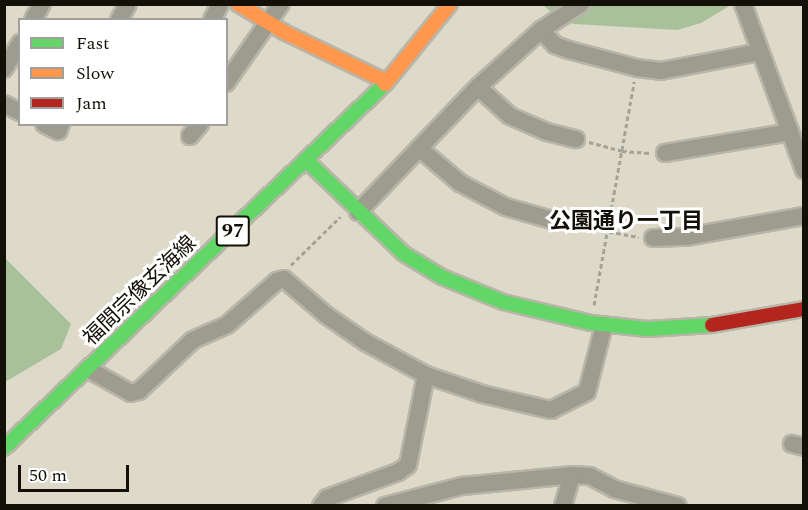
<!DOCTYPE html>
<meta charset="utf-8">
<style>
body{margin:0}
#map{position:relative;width:808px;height:510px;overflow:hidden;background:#dedaca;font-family:Spectral,"Noto Sans JP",serif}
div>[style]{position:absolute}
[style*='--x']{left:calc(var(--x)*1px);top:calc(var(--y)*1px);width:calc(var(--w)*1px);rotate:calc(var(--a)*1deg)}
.forest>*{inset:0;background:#a9c19b}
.path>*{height:3px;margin-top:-1.5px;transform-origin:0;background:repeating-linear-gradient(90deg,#a5a297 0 4.5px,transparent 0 7.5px)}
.roads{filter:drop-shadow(2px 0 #b8b5a9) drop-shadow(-2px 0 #b8b5a9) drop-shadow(0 2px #b8b5a9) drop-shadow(0 -2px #b8b5a9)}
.street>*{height:16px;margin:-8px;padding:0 8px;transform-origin:8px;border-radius:8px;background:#9e9b8f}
.fast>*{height:14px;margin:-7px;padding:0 7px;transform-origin:7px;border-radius:7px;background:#63d668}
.slow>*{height:14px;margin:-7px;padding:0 7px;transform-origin:7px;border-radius:7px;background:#ff974d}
.jam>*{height:14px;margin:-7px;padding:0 7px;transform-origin:7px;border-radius:7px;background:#b3261e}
span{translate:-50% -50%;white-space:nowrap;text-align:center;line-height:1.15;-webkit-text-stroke:6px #fff;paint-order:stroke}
.shield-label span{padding:2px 4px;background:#fff;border:2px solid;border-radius:4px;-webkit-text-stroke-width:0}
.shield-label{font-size:20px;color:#131107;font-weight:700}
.street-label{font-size:21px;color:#131107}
.neighbourhood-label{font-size:22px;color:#131107;font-weight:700}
.frame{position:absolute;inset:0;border:6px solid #131107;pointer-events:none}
.legend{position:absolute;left:18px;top:18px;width:210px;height:108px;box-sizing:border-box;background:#fff;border:2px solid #a1a09c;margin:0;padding:8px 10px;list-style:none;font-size:18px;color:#131107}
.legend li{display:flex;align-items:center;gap:12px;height:30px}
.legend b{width:30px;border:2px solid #a1a09c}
.scale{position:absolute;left:18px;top:465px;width:111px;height:27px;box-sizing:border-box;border:3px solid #131107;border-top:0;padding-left:8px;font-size:18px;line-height:21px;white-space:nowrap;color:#131107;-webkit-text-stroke:4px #fff;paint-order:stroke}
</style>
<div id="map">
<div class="forest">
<div style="clip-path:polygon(543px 5px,731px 5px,701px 23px,677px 30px,574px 24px,561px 21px)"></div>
<div style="clip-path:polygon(5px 258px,71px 324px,61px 349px,5px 382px)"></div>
</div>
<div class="path">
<div style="--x:589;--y:142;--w:34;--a:15"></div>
<div style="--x:622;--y:151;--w:28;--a:4"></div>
<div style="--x:572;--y:225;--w:68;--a:10.2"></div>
<div style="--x:291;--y:265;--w:69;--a:-44.4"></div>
<div style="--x:594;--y:305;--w:227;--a:-79.8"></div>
</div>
<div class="roads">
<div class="street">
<div style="--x:743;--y:4;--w:177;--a:69.8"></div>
<div style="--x:33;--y:20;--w:18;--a:-61"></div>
<div style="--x:119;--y:20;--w:18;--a:-61"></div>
<div style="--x:212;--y:20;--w:18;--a:-63"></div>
<div style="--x:541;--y:30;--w:21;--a:47"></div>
<div style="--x:555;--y:45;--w:15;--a:20"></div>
<div style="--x:569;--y:50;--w:70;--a:14.8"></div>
<div style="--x:637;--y:68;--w:24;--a:7"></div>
<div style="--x:661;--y:71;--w:101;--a:-10.9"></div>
<div style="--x:4;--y:69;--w:31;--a:-58"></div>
<div style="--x:226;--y:83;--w:96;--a:-55.2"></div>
<div style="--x:478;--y:87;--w:43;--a:42.2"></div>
<div style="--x:510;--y:116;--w:40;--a:23.4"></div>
<div style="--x:547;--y:132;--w:30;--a:14"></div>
<div style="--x:4;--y:104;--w:18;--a:27"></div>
<div style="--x:44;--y:124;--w:16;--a:27"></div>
<div style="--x:58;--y:131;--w:8;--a:-67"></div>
<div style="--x:190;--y:136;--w:16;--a:-50"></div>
<div style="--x:419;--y:148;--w:54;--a:40.5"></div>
<div style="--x:460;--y:183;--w:52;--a:27.6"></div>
<div style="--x:506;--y:207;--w:55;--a:15.8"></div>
<div style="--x:665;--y:153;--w:127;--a:-9.5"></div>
<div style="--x:358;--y:212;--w:173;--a:-46.2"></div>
<div style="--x:478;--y:87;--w:85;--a:-42.1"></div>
<div style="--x:541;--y:30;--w:48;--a:-33"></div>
<div style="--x:653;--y:238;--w:33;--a:-2"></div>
<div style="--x:686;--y:237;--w:120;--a:-10.1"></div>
<div style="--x:88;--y:369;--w:49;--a:29.2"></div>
<div style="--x:131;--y:393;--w:8;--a:-14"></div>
<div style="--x:139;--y:391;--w:74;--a:-43.4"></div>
<div style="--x:193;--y:340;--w:37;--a:-24"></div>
<div style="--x:227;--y:325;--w:67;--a:-41.3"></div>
<div style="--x:277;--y:281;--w:7;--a:-16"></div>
<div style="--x:284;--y:279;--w:55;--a:40.6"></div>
<div style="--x:326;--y:315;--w:47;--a:34.7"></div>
<div style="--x:365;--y:342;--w:69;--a:28.4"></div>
<div style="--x:426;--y:375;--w:59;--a:18.7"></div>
<div style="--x:482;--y:394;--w:71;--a:13.1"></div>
<div style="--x:551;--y:410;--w:40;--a:-26.6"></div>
<div style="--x:587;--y:392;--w:69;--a:-75.8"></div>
<div style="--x:792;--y:444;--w:12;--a:14"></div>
<div style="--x:321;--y:506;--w:10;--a:-53"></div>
<div style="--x:327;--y:498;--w:76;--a:-20.1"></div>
<div style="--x:398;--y:472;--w:12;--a:-35"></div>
<div style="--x:408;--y:465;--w:92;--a:-78.7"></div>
<div style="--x:385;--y:506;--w:80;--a:-14.6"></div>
<div style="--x:462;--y:486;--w:111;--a:-5.7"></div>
<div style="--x:572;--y:475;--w:18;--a:3"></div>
<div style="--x:590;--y:476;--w:27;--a:28"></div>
<div style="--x:614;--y:489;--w:66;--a:14.9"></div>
<div style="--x:563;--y:506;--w:32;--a:-74"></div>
</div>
<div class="fast">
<div style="--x:307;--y:161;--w:134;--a:43.8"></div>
<div style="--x:404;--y:254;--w:44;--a:31.2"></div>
<div style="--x:442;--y:277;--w:66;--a:22.3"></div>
<div style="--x:503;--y:302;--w:90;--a:13.4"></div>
<div style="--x:591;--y:323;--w:57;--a:6"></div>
<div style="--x:648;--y:329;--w:64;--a:-3.6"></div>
<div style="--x:4;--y:448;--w:527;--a:-43.69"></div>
</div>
<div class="slow">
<div style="--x:238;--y:4;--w:54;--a:31.3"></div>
<div style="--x:284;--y:32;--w:114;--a:25.9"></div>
<div style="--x:385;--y:84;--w:103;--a:-50.9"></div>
</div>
<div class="jam">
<div style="--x:712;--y:325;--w:93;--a:-9.9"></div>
</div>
</div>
<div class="shield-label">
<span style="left:233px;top:231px">97</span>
</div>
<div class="street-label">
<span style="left:140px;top:291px;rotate:-44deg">福間宗像玄海線</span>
</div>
<div class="neighbourhood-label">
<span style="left:626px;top:222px">公園通り一丁目</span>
</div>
<div class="frame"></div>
<ul class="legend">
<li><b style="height:8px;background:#63d668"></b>Fast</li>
<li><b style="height:8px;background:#ff974d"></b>Slow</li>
<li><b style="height:8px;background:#b3261e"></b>Jam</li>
</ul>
<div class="scale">50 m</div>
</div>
